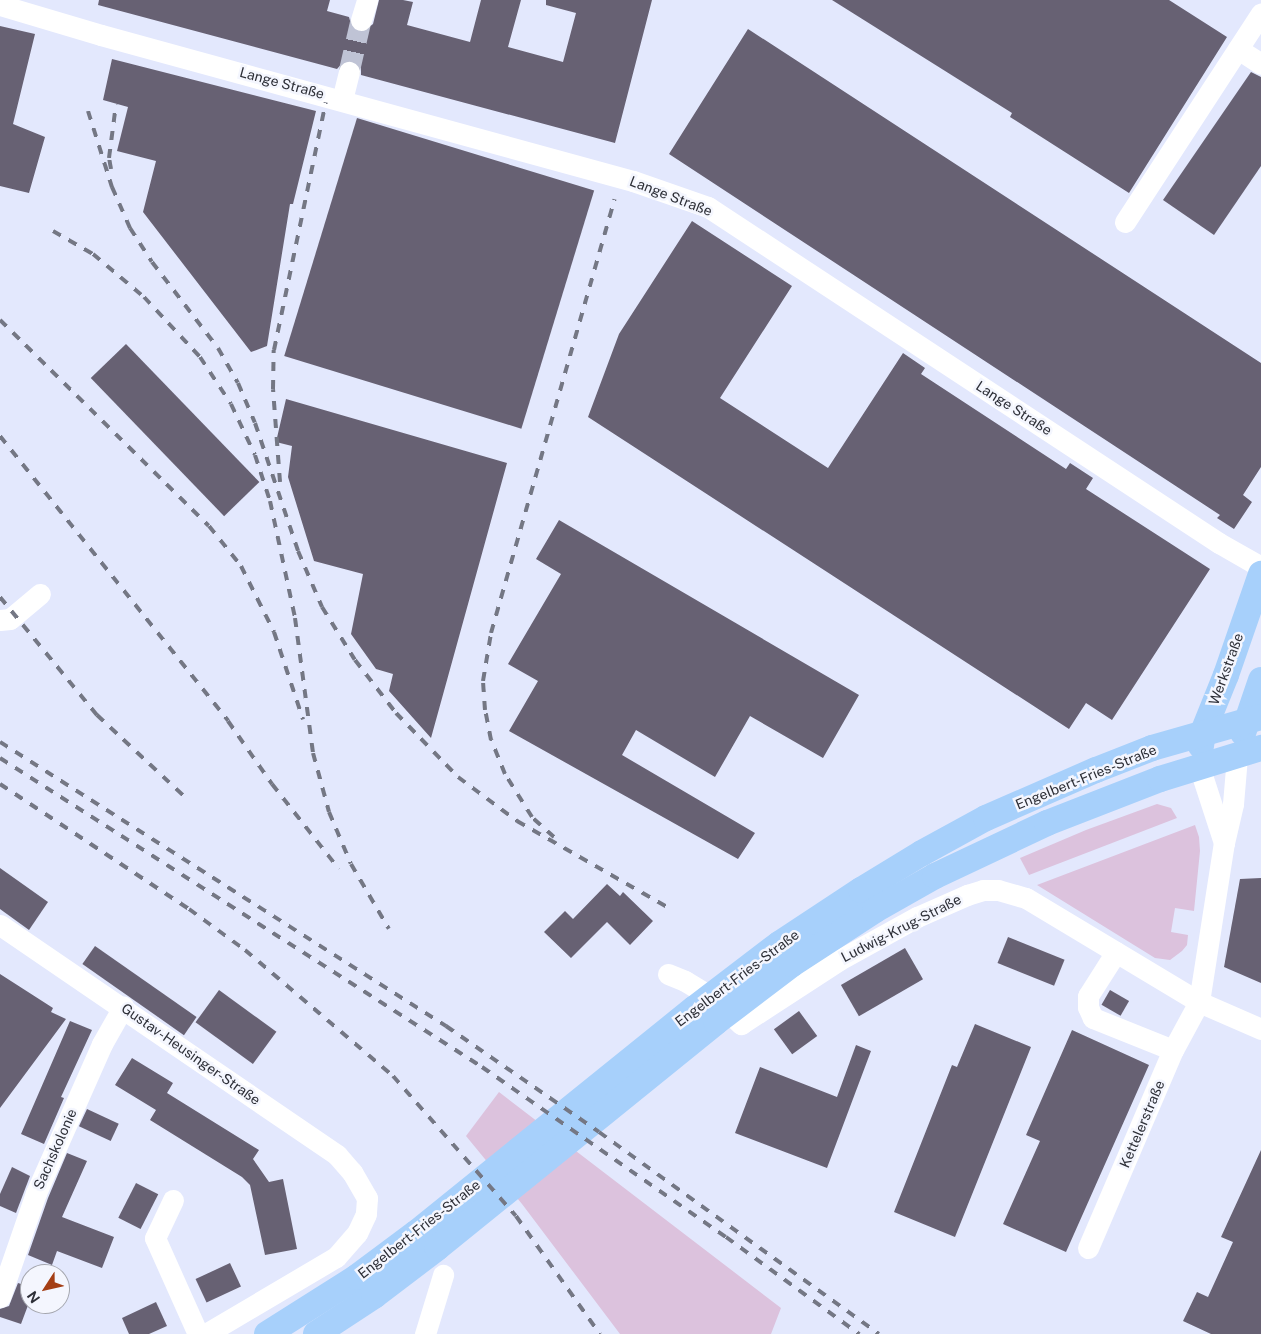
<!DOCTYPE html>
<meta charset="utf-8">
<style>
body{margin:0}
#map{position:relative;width:1261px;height:1334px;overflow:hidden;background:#e3e8fd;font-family:"Public Sans",sans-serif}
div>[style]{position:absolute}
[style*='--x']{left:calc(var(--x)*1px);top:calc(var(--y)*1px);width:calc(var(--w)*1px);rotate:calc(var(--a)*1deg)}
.green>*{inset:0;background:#dcc2dd}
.building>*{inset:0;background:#676173;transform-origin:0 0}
.minor-tunnel>*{height:21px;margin-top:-10.5px;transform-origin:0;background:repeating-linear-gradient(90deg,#bfc3d5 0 21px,transparent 0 32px)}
.minor>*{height:21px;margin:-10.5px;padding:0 10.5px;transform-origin:10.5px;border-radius:10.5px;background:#fff}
.major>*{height:26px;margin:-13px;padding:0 13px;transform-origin:13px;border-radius:13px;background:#a7d0fb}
.rail>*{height:4px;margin-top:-2px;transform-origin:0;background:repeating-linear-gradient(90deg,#747784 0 9px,transparent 0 18px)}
span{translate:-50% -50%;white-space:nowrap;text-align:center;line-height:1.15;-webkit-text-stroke:5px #f4f6fe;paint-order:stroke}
.street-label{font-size:14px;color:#2d2f37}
.north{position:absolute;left:20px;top:1264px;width:50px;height:50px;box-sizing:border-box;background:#f4f6fe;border:1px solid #a4a6ae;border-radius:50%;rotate:235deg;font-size:14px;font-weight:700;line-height:20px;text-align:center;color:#2d2f37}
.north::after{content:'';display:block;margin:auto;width:18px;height:22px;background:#a43e15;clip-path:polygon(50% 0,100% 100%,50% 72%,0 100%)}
</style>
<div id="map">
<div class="green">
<div style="clip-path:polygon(1157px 804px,1171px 808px,1177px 818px,1029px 875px,1020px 858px,1086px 830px)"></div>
<div style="clip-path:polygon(1195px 825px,1199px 837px,1200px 851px,1194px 911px,1175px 908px,1171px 932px,1188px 935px,1187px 945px,1182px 951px,1170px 960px,1155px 958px,1037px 885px)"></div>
<div style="clip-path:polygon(499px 1092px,781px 1308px,771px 1334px,620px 1334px,522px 1204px,466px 1136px)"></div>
</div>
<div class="building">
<div style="clip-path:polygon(99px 0,330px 0,327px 11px,349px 17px,352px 28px,363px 32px,373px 24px,379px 0,403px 0,413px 2px,407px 25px,470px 42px,481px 0,521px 0,508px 47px,563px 62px,576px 13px,546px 5px,546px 0,652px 0,615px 143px,361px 75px,361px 68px,352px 60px,345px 60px,337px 69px,98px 5px)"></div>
<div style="clip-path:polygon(832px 0,1169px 0,1227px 37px,1129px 193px,1010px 117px,1012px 113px)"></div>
<div style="clip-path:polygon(0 26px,35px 34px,13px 124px,45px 137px,29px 193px,0 186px)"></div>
<div style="clip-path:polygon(748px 29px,1261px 363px,1261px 467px,1243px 495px,1252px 502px,1234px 529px,1217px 518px,1220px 515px,669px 154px)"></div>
<div style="clip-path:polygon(112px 59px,316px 111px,293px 204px,290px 204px,267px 346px,251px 352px,143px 212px,156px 161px,117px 151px,128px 107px,103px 100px)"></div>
<div style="clip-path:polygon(1251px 72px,1261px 77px,1261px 166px,1214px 235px,1163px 200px)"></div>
<div style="left:357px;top:118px;width:248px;height:249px;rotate:17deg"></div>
<div style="clip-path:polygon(692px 221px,792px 286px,720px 398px,828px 468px,903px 353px,925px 368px,921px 374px,1066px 469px,1070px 463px,1093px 478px,1086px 489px,1210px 569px,1112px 720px,1086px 703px,1069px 729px,588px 417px,619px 334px)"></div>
<div style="left:126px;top:344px;width:192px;height:49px;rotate:46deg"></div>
<div style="clip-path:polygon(286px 399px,507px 463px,431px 738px,389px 691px,393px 674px,376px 669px,351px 634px,363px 574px,314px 561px,288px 477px,292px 446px,276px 442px)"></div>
<div style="clip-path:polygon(559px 520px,859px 695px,823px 758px,750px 716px,715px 777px,636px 730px,622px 755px,755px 833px,738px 859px,509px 731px,538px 681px,508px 664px,561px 574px,536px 559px)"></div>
<div style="clip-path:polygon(0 868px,48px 902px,29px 930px,0 909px)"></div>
<div style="clip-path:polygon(1261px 878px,1261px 983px,1224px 967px,1240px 879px)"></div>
<div style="clip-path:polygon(607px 884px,620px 896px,623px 892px,653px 921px,630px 945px,607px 922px,571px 958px,544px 932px,565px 911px,573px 919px)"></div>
<div style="left:1008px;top:937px;width:61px;height:28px;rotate:22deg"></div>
<div style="left:95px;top:946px;width:124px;height:22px;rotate:35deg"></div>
<div style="left:905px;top:948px;width:36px;height:74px;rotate:60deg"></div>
<div style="clip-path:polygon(0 974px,53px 1008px,51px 1012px,66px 1019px,0 1108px)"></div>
<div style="left:219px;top:990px;width:71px;height:40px;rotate:36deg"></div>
<div style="left:1110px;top:990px;width:22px;height:17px;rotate:30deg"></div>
<div style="left:799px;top:1011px;width:31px;height:31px;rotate:54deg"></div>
<div style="clip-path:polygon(70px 1021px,92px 1030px,61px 1097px,64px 1098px,44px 1144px,21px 1134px)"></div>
<div style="clip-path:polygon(975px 1024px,1031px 1047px,955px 1237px,894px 1212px,952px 1065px,957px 1067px)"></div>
<div style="clip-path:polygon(1072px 1030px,1149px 1065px,1066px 1252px,1003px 1224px,1040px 1141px,1026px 1135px)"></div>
<div style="clip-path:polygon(856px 1045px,871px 1051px,827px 1168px,735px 1133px,760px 1067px,837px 1097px)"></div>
<div style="clip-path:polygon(132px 1058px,173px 1083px,167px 1093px,259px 1150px,253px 1159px,269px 1182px,283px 1179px,297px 1249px,265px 1255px,250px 1185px,242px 1177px,150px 1120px,156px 1110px,115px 1085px)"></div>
<div style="left:87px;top:1109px;width:35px;height:19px;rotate:25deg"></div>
<div style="clip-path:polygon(1261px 1150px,1261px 1334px,1211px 1334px,1183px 1321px,1197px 1292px,1208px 1297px,1233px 1242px,1221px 1237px)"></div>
<div style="clip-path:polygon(67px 1153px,87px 1161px,62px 1217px,114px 1237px,102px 1268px,57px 1251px,52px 1265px,28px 1255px,48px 1198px)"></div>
<div style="clip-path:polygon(12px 1167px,30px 1176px,16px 1213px,0 1206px,0 1194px)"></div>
<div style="left:136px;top:1183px;width:25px;height:39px;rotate:27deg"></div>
<div style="left:230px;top:1263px;width:26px;height:38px;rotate:65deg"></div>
<div style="clip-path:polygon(18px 1283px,30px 1287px,30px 1300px,21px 1324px,0 1317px,0 1309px,9px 1306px)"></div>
<div style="clip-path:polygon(156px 1302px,167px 1326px,149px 1334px,129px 1334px,122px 1318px)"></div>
</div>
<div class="minor-tunnel">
<div style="--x:349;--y:72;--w:53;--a:-77"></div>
</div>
<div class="minor">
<div style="--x:0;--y:5;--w:105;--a:16.5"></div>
<div style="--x:101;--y:35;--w:552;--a:15.35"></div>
<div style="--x:633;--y:181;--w:79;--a:19.1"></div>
<div style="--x:708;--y:207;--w:612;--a:33.33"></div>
<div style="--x:1219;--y:543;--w:48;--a:29.7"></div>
<div style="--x:361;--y:20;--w:21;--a:-73"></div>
<div style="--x:1238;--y:49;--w:27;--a:33"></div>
<div style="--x:342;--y:100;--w:29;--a:-76"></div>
<div style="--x:1125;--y:222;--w:249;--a:-56.9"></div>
<div style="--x:0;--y:620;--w:10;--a:-6"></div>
<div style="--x:10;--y:619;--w:39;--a:-40"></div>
<div style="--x:1199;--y:766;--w:81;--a:72"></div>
<div style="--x:0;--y:925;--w:408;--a:34.3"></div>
<div style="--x:337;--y:1155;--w:23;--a:49"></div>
<div style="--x:352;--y:1172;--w:30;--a:60"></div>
<div style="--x:367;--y:1198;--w:16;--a:94"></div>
<div style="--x:366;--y:1214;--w:21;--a:115"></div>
<div style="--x:357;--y:1233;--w:32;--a:131"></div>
<div style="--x:336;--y:1257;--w:151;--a:149.4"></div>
<div style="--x:1116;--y:952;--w:52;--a:122.5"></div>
<div style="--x:1088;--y:996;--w:11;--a:90"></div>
<div style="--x:1088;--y:1007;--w:12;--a:66"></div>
<div style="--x:1093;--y:1018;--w:86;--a:21.8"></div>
<div style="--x:668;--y:974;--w:18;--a:22"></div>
<div style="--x:685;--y:981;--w:29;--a:31"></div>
<div style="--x:710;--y:996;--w:42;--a:42.1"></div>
<div style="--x:741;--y:1024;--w:117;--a:-33.1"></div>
<div style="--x:839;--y:960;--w:89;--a:-28.9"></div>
<div style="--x:917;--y:917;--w:55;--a:-23.7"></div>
<div style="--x:967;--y:895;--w:17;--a:-17"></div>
<div style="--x:983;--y:890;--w:15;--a:0"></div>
<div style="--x:998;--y:890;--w:29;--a:16"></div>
<div style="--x:1026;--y:898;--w:202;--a:31"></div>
<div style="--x:1199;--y:1002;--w:68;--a:23.5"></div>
<div style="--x:173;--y:1200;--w:42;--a:115.3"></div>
<div style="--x:155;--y:1238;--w:105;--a:65.9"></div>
<div style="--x:1088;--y:1248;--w:215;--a:-66.8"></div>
<div style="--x:1173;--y:1050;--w:55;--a:-61.6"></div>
<div style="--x:1199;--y:1002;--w:161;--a:-81.1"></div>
<div style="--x:1224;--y:843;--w:40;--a:-77"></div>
<div style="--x:1233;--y:804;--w:48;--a:-85.2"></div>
<div style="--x:0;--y:1297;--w:110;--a:-70.9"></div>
<div style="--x:36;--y:1193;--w:163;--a:-66.1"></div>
<div style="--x:102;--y:1044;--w:43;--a:-60.4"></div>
<div style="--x:425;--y:1334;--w:62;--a:-73"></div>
</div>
<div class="major">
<div style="--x:1243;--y:733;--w:56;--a:-71.2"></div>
<div style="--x:1201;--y:746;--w:14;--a:-82"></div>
<div style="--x:1203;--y:732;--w:61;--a:-68"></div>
<div style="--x:1226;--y:675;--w:107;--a:-70.9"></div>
<div style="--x:267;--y:1334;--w:107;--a:-32.3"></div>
<div style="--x:357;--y:1277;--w:74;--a:-36.7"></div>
<div style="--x:416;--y:1233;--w:358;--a:-38.9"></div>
<div style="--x:695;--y:1008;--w:106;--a:-37.3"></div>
<div style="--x:779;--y:944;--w:98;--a:-33.4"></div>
<div style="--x:861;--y:890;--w:71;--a:-31.2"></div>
<div style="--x:922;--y:853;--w:73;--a:-28.7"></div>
<div style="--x:986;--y:818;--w:120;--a:-23.6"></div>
<div style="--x:1096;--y:770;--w:60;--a:-21.4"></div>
<div style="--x:1152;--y:748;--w:113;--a:-15.9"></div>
<div style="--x:316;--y:1334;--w:69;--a:-33.2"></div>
<div style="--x:374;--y:1296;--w:79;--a:-37.3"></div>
<div style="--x:437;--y:1248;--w:359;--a:-39"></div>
<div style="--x:716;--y:1022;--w:96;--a:-37.3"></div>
<div style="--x:792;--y:964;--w:99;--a:-33"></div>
<div style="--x:875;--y:910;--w:69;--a:-29.5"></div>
<div style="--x:935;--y:876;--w:124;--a:-25.3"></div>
<div style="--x:1047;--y:823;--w:121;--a:-21.3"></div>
<div style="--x:1160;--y:779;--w:106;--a:-17.1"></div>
</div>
<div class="rail">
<div style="--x:88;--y:111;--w:80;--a:72.5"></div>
<div style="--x:112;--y:187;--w:45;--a:66.3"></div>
<div style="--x:130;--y:228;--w:40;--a:57.1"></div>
<div style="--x:152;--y:262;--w:108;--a:52.5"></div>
<div style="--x:218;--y:348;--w:40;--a:60.3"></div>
<div style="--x:238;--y:383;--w:43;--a:67"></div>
<div style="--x:255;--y:423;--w:135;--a:71.4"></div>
<div style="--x:298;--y:551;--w:61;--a:66.8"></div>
<div style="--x:322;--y:607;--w:62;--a:58.1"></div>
<div style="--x:355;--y:660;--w:67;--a:52.3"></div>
<div style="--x:396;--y:713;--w:89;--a:45.9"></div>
<div style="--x:458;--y:777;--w:74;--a:36.7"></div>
<div style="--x:517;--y:821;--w:175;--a:29.8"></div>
<div style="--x:111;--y:169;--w:11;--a:-100"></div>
<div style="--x:109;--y:158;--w:54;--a:-82.6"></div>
<div style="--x:53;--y:231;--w:46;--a:29.9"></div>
<div style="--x:93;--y:254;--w:67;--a:40.1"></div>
<div style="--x:144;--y:297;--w:82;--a:47"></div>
<div style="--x:200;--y:357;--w:56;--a:56.6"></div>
<div style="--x:231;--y:404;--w:56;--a:64.8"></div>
<div style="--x:255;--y:455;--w:48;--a:71.9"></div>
<div style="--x:270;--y:501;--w:120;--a:77.9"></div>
<div style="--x:295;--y:618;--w:136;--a:82.4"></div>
<div style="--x:313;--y:753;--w:61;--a:74.8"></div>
<div style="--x:329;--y:812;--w:56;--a:67.1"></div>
<div style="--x:351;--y:864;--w:75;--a:59.7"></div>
<div style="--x:0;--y:320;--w:293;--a:44.6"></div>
<div style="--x:209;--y:526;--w:51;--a:51.3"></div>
<div style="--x:241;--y:566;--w:74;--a:63.4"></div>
<div style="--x:274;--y:632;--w:92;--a:71.6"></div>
<div style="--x:0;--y:436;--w:365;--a:51.3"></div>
<div style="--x:228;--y:721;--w:77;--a:55.1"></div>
<div style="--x:272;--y:784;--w:108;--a:51.8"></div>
<div style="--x:280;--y:482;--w:93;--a:-94.3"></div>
<div style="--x:273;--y:389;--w:39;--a:-89"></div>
<div style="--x:274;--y:350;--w:253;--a:-78.2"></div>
<div style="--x:0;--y:597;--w:153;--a:50.6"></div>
<div style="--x:97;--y:715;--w:123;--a:43"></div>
<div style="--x:0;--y:742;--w:529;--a:32.49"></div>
<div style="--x:446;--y:1026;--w:186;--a:34.7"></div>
<div style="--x:599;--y:1132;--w:345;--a:35.8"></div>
<div style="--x:0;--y:758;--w:573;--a:32.66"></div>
<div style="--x:482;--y:1067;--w:297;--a:34.9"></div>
<div style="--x:726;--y:1237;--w:165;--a:36.1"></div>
<div style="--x:0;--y:784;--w:227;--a:33.5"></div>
<div style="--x:189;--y:909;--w:69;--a:36.2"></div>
<div style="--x:245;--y:950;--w:194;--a:40.4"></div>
<div style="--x:393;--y:1076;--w:186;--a:48.7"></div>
<div style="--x:516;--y:1216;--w:145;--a:54.6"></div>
<div style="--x:554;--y:837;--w:30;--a:-138"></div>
<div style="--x:532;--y:817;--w:51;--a:-122.1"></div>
<div style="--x:505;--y:774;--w:37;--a:-112"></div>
<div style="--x:491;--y:740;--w:31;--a:-101"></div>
<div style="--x:485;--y:710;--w:29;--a:-94"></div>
<div style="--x:483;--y:681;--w:49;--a:-80.5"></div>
<div style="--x:491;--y:633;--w:451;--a:-74.1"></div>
</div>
<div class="street-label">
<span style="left:282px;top:83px;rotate:15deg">Lange Straße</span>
<span style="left:671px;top:196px;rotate:21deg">Lange Straße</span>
<span style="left:1014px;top:408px;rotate:33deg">Lange Straße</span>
<span style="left:1226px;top:669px;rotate:-70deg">Werkstraße</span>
<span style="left:1086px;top:777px;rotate:-22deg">Engelbert-Fries-Straße</span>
<span style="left:901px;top:928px;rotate:-27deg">Ludwig-Krug-Straße</span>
<span style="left:737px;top:978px;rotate:-37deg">Engelbert-Fries-Straße</span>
<span style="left:191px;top:1054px;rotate:35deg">Gustav-Heusinger-Straße</span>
<span style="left:1142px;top:1124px;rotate:-67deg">Kettelerstraße</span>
<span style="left:55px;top:1149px;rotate:-66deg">Sachskolonie</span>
<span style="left:419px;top:1229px;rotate:-38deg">Engelbert-Fries-Straße</span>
</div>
<div class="north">N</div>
</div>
